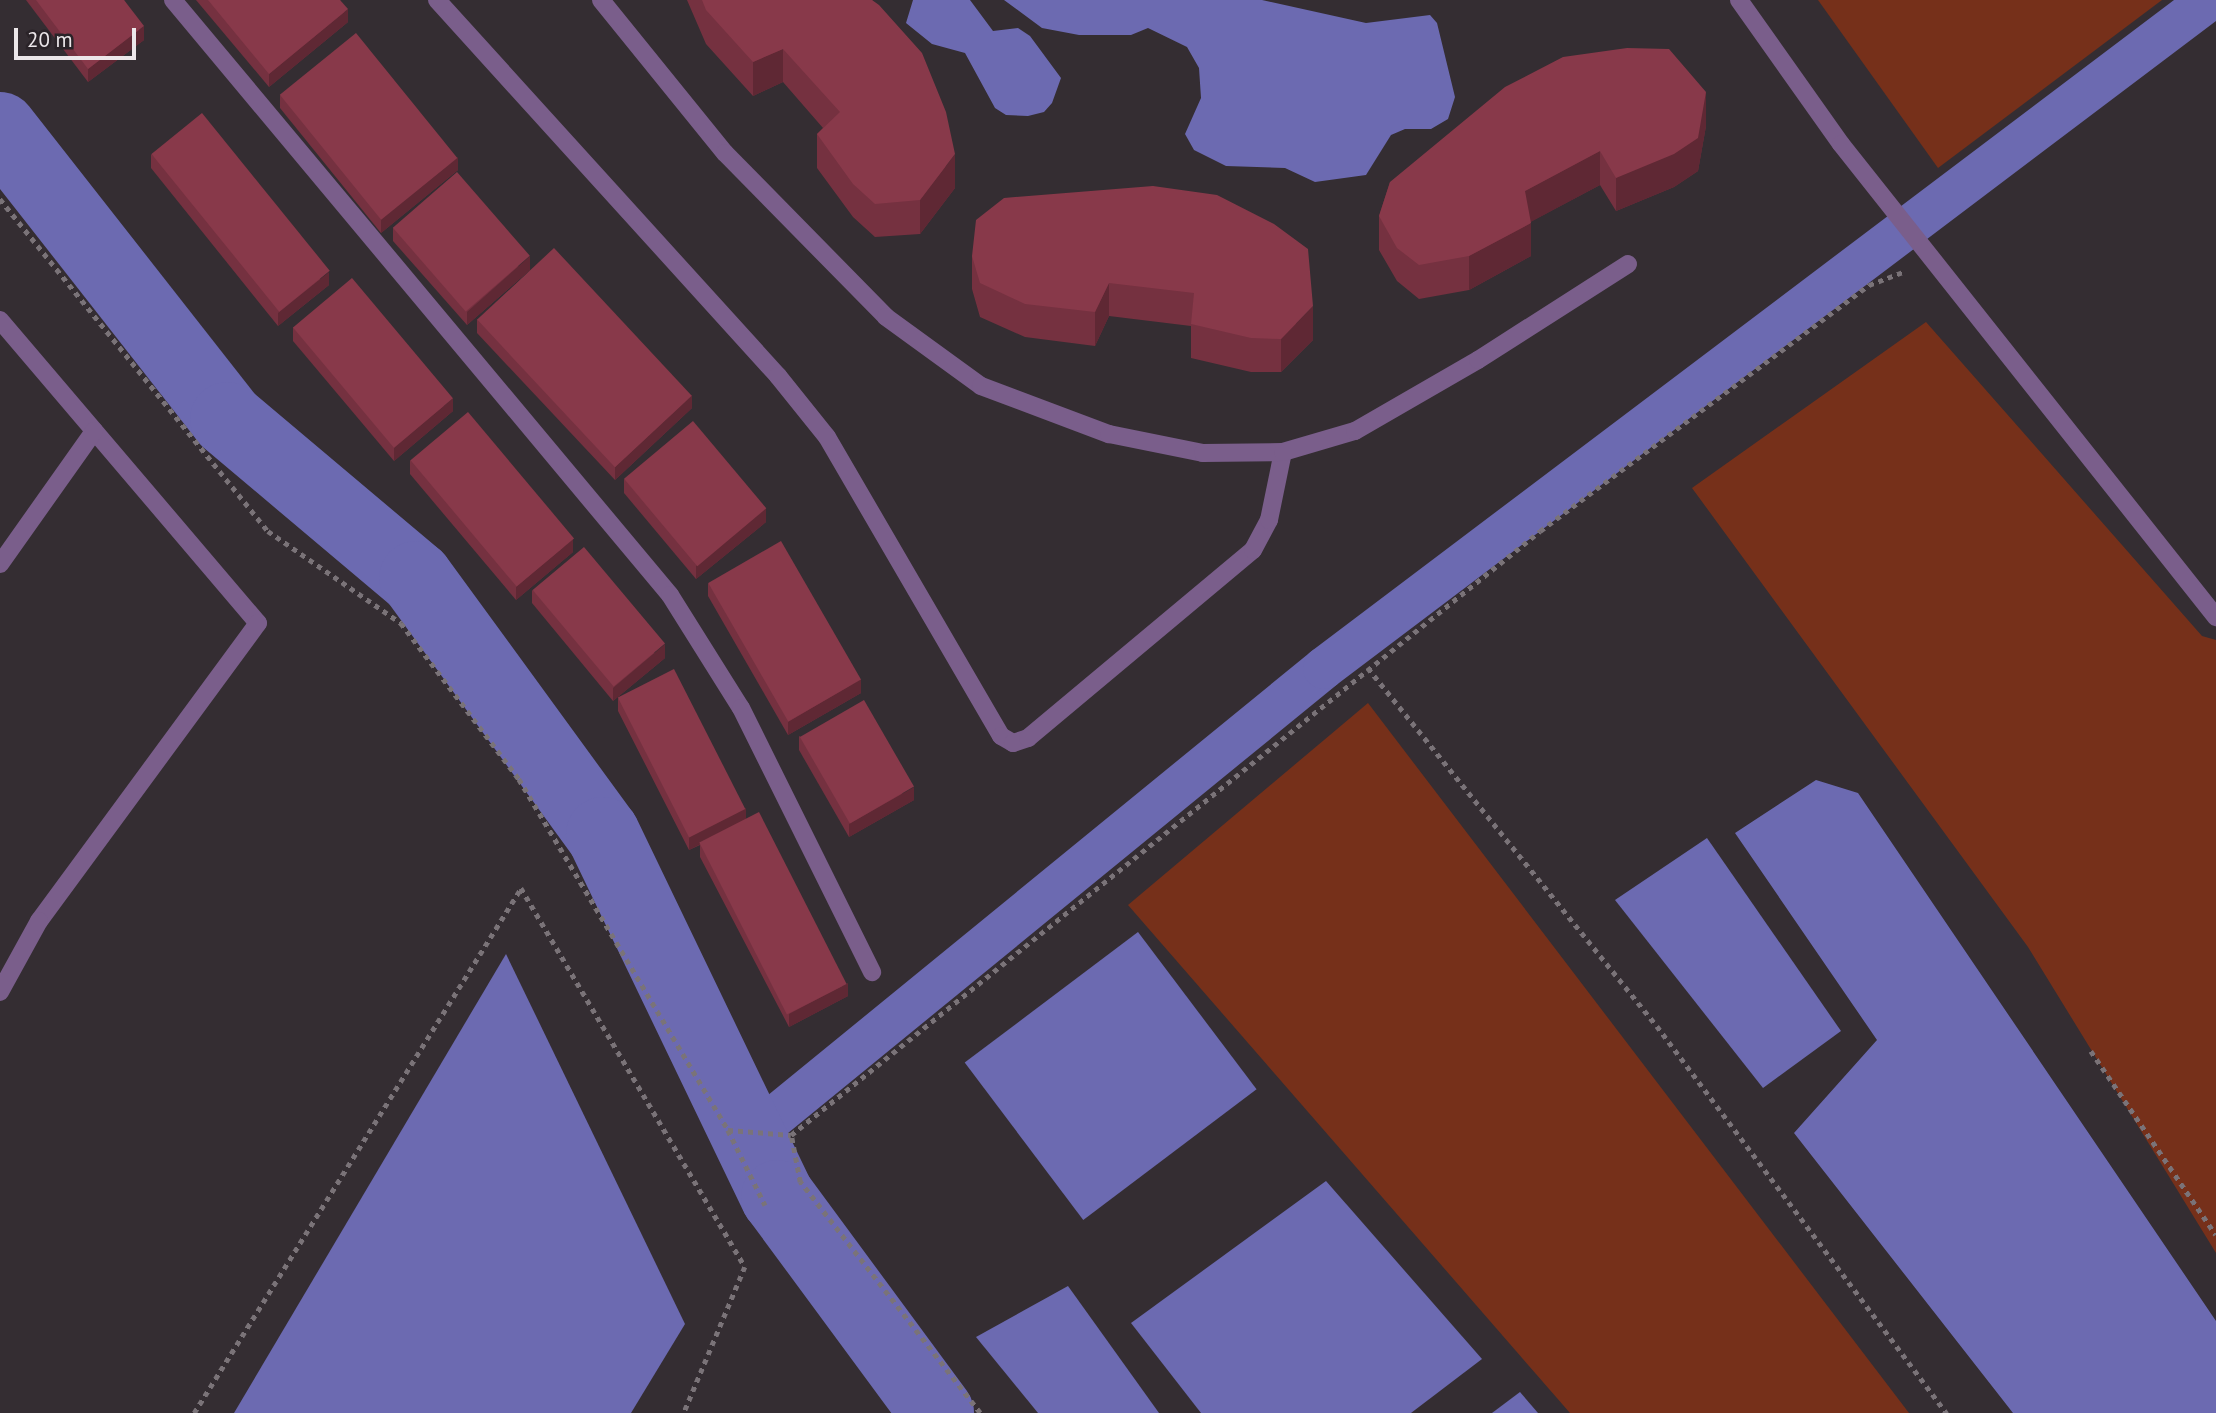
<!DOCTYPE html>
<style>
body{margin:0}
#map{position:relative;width:2216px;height:1413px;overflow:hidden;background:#342d32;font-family:"PT Sans",sans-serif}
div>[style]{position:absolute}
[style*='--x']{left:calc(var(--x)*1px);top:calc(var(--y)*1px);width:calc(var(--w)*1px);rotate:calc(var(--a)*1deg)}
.green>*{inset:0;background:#76301a}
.water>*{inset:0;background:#6c6ab1;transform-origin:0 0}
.canal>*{height:42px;margin:-21px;padding:0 21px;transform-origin:21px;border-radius:21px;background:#6c6ab1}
.river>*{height:74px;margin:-37px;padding:0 37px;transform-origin:37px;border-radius:37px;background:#6c6ab1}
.path>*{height:4.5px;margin-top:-2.25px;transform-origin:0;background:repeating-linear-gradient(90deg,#7a7378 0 5px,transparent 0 10px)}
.service>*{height:18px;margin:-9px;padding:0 9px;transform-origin:9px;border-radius:9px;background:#7a5e8b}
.minor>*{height:18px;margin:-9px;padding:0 9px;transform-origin:9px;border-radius:9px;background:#7a5e8b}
.wall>*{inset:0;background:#753140}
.shaded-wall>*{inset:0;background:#5f2834}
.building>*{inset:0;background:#88394a;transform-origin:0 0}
span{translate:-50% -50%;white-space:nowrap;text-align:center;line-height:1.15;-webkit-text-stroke:5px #2a2328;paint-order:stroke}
.scale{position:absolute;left:14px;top:28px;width:122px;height:32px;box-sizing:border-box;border:4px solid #ece7ea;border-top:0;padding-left:9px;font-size:21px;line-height:24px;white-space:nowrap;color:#ece7ea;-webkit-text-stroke:5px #2a2328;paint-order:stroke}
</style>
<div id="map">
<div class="green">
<div style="clip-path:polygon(1818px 0,2162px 0,1938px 168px)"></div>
<div style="clip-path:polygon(1926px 322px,2202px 636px,2216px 640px,2216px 1253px,2028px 947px,1692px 488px)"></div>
<div style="clip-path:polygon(1368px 703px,1909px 1413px,1570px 1413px,1128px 905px)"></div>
</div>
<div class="water">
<div style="clip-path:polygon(913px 0,970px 0,993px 31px,1018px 28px,1030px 36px,1061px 78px,1052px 103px,1044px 112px,1028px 116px,1006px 115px,995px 108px,965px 53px,932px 44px,906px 23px)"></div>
<div style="clip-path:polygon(1004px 0,1262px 0,1366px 23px,1430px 15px,1437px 23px,1455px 97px,1448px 119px,1431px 129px,1405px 129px,1391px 135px,1366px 175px,1315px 182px,1285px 168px,1226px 166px,1194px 150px,1185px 134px,1201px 98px,1199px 68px,1187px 47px,1148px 28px,1131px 35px,1079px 35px,1042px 28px)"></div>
<div style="clip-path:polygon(1816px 780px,1858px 793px,2216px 1321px,2216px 1413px,2013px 1413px,1794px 1133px,1877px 1040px,1735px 833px)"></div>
<div style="clip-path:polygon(1707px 838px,1841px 1031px,1763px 1088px,1615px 900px)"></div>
<div style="left:1138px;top:932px;width:197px;height:217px;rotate:53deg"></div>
<div style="clip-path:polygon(506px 954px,685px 1324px,631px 1413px,234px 1413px)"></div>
<div style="clip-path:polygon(1326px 1181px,1482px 1359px,1411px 1413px,1201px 1413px,1131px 1323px)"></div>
<div style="clip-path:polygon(1068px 1286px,1159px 1413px,1038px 1413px,976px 1337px)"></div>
<div style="clip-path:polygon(1520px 1392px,1538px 1413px,1492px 1413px)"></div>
</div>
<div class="canal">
<div style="--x:750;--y:1137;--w:741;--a:-39.25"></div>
<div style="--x:1324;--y:668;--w:1109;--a:-37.05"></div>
</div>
<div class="river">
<div style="--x:0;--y:129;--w:368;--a:51.9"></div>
<div style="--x:227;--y:419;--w:247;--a:40.1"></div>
<div style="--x:416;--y:578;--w:317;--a:53.9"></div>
<div style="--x:603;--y:834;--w:403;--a:64.3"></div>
<div style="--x:778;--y:1197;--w:268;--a:53.6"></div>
</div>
<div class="path">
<div style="--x:0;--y:199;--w:427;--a:51.1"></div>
<div style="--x:268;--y:531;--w:162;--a:34.7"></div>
<div style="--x:401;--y:623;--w:196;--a:52.9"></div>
<div style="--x:519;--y:779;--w:409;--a:59.2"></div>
<div style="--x:728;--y:1130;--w:84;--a:63.7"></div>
<div style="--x:1368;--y:668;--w:460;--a:51.1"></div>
<div style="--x:1657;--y:1026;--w:484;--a:53.2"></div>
<div style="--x:2091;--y:1051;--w:222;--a:55.8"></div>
<div style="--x:728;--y:1130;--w:63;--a:4.5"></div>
<div style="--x:194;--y:1413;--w:619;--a:-58.08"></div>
<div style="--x:521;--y:888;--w:440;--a:59.4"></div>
<div style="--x:745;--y:1267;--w:158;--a:112.7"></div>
<div style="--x:980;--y:1413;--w:293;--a:-127.9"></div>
<div style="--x:800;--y:1182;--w:48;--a:-100.8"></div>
<div style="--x:791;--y:1135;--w:962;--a:-38.88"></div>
<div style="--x:1540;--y:531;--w:411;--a:-36.8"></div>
<div style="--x:1869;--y:285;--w:39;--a:-21"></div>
</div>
<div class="service">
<div style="--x:0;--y:320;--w:398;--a:49.6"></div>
<div style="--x:258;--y:623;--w:370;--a:126.3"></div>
<div style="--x:39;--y:921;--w:81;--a:118.8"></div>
<div style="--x:0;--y:564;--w:163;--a:-54.7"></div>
</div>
<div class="minor">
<div style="--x:173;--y:0;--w:775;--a:50.13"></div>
<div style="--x:670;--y:595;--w:133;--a:57.9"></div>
<div style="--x:741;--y:708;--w:295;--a:63.6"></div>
<div style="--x:437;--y:0;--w:508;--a:47.79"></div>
<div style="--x:778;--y:376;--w:78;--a:51.2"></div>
<div style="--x:827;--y:437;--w:346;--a:59.8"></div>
<div style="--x:1001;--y:736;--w:14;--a:30"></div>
<div style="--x:1013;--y:743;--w:16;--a:-18"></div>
<div style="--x:1028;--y:738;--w:293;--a:-39.9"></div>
<div style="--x:1253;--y:550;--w:34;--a:-62"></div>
<div style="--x:1269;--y:520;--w:69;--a:-78.4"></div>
<div style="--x:601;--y:0;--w:197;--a:51"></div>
<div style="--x:725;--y:153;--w:230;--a:45.5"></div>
<div style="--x:886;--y:317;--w:117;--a:36"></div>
<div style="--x:981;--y:386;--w:137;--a:20.6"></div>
<div style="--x:1109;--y:434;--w:96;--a:11.4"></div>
<div style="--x:1203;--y:453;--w:80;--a:-0.7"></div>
<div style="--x:1283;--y:452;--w:75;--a:-16.3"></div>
<div style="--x:1355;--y:431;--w:142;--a:-30"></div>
<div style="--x:1478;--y:360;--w:178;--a:-32.6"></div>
<div style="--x:1739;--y:0;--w:176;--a:54.7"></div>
<div style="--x:1841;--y:144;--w:604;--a:51.59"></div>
</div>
<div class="wall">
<div style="clip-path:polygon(26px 0,124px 0,144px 40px,88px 82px)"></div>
<div style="clip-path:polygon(196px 0,340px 0,348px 22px,269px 87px)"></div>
<div style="clip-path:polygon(687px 0,872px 0,955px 188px,920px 234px,875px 237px,853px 217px,817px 168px,817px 134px,823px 128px,783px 82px,753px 96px,706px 44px)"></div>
<div style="clip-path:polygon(280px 95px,458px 170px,381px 233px,280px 108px)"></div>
<div style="clip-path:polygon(1706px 126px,1698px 171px,1674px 187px,1616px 211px,1600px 185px,1530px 222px,1531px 256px,1469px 290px,1419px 299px,1397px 281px,1379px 250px,1379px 216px,1390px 182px)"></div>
<div style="clip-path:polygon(151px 154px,329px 285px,278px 326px,151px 168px)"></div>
<div style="clip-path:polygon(1153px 186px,1313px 340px,1281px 372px,1251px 372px,1191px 358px,1191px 326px,1109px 316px,1095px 346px,1025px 337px,980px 317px,972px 289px,972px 256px)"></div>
<div style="clip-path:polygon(393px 228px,530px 270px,467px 325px,393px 241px)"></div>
<div style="clip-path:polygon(477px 319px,692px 408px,615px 480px,477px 333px)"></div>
<div style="clip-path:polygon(293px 327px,453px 411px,394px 461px,293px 341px)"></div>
<div style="clip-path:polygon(410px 460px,573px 552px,516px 600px,410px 474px)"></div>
<div style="clip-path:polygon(624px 479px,766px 522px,696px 579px,624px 493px)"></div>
<div style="clip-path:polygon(708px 583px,861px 693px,788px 735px,708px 596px)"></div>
<div style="clip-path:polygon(532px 590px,665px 658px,613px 701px,532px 603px)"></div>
<div style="clip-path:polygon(618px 698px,746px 819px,848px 996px,789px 1027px,700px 857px,700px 845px,689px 850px,618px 711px)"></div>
<div style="clip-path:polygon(799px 736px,914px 800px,849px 837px,799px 750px)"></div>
</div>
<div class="shaded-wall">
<div style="clip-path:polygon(348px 9px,348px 22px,269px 87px,269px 74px)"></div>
<div style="clip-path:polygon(144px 26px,144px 40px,88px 82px,88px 69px)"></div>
<div style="clip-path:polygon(783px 49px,783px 82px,753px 96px,753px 62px)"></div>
<div style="clip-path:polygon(1706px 92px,1706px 126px,1698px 171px,1674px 187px,1616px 211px,1616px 178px)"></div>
<div style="clip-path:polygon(1600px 151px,1600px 185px,1525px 225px,1525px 191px)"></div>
<div style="clip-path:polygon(955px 154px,955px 188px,920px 234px,920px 200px)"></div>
<div style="clip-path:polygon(458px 157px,458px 170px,381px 233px,381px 219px)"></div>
<div style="clip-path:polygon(1531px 223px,1531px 256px,1469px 290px,1469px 256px)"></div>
<div style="clip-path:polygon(530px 256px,530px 270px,467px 325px,467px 312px)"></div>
<div style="clip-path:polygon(329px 272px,329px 285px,278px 326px,278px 313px)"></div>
<div style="clip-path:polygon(1109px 283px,1109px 316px,1095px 346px,1095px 312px)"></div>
<div style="clip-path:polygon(1313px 306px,1313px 340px,1281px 372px,1281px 339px)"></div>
<div style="clip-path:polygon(692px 395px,692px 408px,615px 480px,615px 467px)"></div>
<div style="clip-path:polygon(453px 398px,453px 411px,394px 461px,394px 448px)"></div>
<div style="clip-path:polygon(766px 508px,766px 522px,696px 579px,696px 566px)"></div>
<div style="clip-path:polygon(573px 539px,573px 552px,516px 600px,516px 587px)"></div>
<div style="clip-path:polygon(665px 644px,665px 658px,613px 701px,613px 688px)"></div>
<div style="clip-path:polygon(861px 679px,861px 693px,788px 735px,788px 722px)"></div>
<div style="clip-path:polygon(914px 787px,914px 800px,849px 837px,849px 824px)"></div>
<div style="clip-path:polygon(746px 808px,746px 821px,689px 850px,689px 837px)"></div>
<div style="clip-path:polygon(848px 983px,848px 996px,789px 1027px,789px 1014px)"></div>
</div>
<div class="building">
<div style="clip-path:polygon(36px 0,124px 0,144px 26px,88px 69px)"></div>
<div style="clip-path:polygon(208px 0,340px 0,348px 9px,269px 74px)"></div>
<div style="clip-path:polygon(702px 0,872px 0,879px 5px,922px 53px,946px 112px,955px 154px,920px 200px,875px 204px,853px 184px,817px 134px,840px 112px,783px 49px,753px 62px,706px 10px)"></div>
<div style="left:356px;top:33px;width:161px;height:98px;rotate:51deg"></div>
<div style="clip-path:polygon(1627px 48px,1669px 49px,1706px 92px,1698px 138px,1674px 154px,1616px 178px,1600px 151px,1525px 191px,1531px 223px,1469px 256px,1419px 265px,1397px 248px,1379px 216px,1390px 182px,1505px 87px,1563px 57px)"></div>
<div style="left:202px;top:113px;width:203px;height:65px;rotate:51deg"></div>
<div style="left:457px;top:172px;width:111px;height:85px;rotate:49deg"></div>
<div style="clip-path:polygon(1153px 186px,1217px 195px,1274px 224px,1308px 249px,1313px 306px,1281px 339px,1251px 338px,1191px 324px,1194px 293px,1109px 283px,1095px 312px,1025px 304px,980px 283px,972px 256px,976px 220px,1004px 198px)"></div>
<div style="left:554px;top:248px;width:202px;height:105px;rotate:47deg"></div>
<div style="left:352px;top:278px;width:157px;height:77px;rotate:50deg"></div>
<div style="left:468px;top:412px;width:165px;height:75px;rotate:50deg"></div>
<div style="left:693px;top:421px;width:114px;height:90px;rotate:50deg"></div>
<div style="left:781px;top:541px;width:160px;height:84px;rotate:60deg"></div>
<div style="left:584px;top:547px;width:126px;height:67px;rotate:50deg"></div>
<div style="left:674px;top:669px;width:157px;height:63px;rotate:63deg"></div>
<div style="left:864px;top:700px;width:100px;height:74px;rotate:60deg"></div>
<div style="left:759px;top:812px;width:193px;height:67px;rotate:63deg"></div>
</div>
<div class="scale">20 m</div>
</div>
